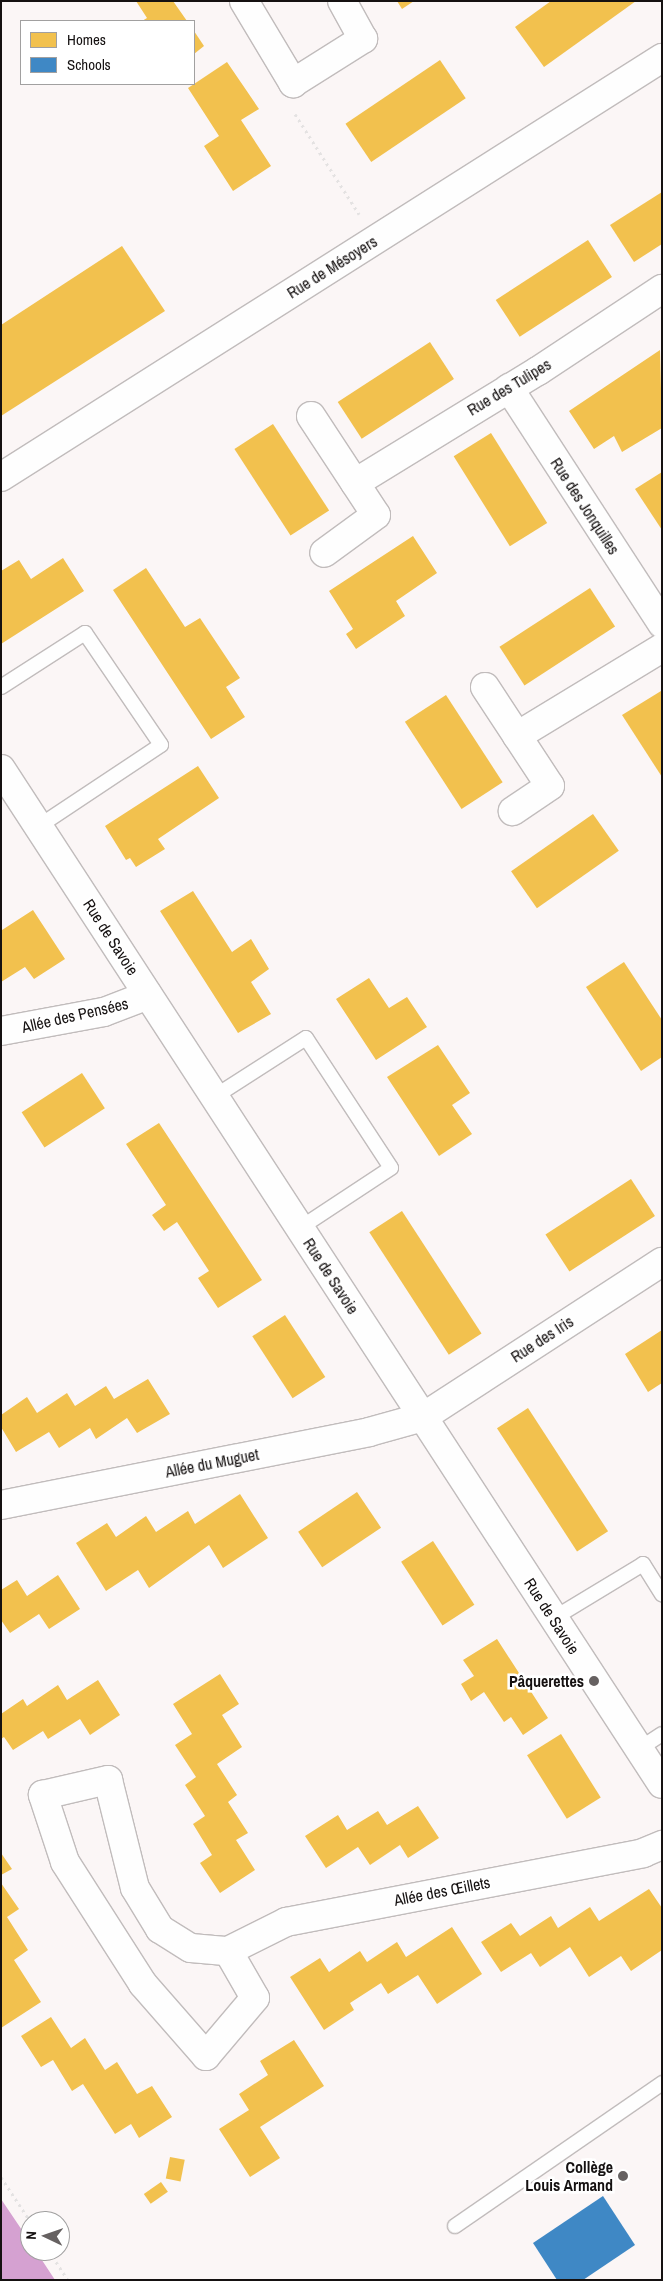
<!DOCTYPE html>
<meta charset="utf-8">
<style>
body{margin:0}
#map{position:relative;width:663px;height:2281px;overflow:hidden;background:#fbf6f6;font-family:"Archivo Narrow",sans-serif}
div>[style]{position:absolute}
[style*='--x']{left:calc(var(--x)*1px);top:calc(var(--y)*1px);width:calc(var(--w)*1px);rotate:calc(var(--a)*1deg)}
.water>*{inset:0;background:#d5a1d1}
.homes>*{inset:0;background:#f2c14e;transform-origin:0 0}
.schools>*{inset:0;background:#3f88c5}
.path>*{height:3px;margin-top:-1.5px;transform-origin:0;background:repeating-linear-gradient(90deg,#e4e2e2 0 2.5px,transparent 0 6.5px)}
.roads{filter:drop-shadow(1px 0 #c1bcbc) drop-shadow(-1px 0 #c1bcbc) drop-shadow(0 1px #c1bcbc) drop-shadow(0 -1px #c1bcbc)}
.lane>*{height:14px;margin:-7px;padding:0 7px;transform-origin:7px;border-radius:7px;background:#fefefe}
.street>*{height:28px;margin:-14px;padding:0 14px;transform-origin:14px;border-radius:14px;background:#fefefe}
.dots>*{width:14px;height:14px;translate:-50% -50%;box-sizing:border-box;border:2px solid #fff;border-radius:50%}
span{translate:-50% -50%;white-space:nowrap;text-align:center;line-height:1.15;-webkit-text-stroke:5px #fff;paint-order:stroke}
.street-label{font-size:16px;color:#151111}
.poi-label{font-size:16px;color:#151111;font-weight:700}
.right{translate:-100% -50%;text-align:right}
.frame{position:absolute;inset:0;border:2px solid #151111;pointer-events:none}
.legend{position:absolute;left:20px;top:20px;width:175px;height:65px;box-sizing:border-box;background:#fff;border:1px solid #a1a0a0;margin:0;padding:6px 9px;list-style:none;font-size:15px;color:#151111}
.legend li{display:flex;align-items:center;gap:10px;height:25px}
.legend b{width:25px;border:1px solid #a1a0a0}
.north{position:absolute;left:20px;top:2211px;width:50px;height:50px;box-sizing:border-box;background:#fff;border:1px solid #a1a0a0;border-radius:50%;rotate:273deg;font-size:14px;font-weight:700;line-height:20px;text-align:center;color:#151111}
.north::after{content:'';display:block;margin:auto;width:18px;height:22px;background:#666161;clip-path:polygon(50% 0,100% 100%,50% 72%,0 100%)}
</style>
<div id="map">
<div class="water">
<div style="clip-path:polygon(1px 2199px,30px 2242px,30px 2251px,36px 2251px,55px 2280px,1px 2280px)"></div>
</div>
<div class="homes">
<div style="clip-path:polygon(136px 1px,173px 1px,187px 21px,142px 21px,147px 18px)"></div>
<div style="clip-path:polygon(397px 1px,414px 1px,402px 9px)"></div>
<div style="clip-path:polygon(551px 1px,636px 1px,544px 67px,515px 27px)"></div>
<div style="clip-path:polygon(194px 31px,204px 46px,194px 54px)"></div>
<div style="left:440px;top:60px;width:46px;height:114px;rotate:56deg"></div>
<div style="clip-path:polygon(227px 62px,259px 109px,241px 120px,271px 166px,233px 191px,204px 146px,219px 136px,188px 88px)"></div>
<div style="clip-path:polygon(662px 192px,662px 244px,634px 262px,610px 225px)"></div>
<div style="left:588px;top:240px;width:44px;height:110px;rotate:57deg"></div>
<div style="clip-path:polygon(122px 246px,165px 311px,1px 416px,1px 325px)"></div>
<div style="left:430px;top:342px;width:44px;height:110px;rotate:57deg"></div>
<div style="clip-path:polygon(660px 350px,662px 428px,622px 452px,614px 436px,594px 449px,569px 411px)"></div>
<div style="left:273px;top:424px;width:103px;height:46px;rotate:57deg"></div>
<div style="left:491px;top:433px;width:106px;height:44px;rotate:58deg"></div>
<div style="clip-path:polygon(662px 472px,662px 530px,635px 489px)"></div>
<div style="clip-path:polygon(413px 536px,437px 573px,396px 601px,405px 616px,356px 649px,346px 634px,353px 629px,329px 591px)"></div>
<div style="clip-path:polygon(63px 558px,84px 591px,1px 644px,1px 571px,19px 560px,31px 579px)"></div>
<div style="clip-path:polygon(146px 568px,185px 627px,200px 618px,240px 678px,226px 687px,245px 717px,211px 739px,113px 590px)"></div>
<div style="left:590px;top:588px;width:46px;height:108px;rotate:57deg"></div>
<div style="clip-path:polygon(661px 691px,662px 693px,662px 777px,622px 715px)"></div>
<div style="left:446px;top:695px;width:104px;height:49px;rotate:57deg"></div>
<div style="clip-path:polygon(198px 766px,219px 798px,158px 839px,165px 849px,136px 867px,130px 858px,126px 860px,105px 826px)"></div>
<div style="left:593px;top:814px;width:45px;height:100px;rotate:55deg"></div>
<div style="clip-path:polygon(193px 891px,232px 952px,251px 939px,269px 969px,251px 982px,271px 1014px,238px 1033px,160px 911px)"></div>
<div style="clip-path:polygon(33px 910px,65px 959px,34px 979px,25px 967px,1px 982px,2px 930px)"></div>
<div style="clip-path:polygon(624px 962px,662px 1020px,662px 1057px,641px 1071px,586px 987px)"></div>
<div style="clip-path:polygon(369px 978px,389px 1008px,407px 997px,427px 1027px,376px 1060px,336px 999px)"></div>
<div style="clip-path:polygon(438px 1045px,470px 1093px,452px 1105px,472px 1134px,439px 1156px,387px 1077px)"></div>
<div style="left:82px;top:1073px;width:42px;height:72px;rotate:57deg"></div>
<div style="clip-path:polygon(159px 1123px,262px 1280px,218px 1308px,198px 1278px,209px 1271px,177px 1222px,164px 1231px,152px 1215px,166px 1205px,126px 1144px)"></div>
<div style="left:631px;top:1179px;width:44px;height:102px;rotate:57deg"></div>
<div style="left:402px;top:1211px;width:146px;height:39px;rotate:57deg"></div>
<div style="left:285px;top:1315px;width:74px;height:39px;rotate:57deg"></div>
<div style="clip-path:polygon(662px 1330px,662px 1383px,648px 1392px,625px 1354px)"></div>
<div style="clip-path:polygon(148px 1379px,170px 1414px,137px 1433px,127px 1418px,96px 1439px,90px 1428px,59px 1448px,49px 1432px,16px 1452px,1px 1427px,1px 1415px,27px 1397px,37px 1413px,67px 1393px,75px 1406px,106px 1386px,114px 1399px)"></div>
<div style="left:528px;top:1408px;width:147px;height:37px;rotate:57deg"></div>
<div style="left:357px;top:1492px;width:43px;height:71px;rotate:56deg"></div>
<div style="clip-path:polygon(240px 1494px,268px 1538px,223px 1568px,209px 1545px,149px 1588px,138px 1570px,106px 1591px,76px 1543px,107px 1523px,116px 1537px,146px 1516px,156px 1532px,188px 1511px,195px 1524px)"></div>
<div style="left:433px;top:1541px;width:76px;height:38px;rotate:57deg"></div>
<div style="clip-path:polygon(58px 1575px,80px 1609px,49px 1629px,39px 1614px,10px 1633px,1px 1620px,1px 1590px,17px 1580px,27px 1596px)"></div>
<div style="clip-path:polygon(497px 1639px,548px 1718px,523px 1735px,511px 1717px,504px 1722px,484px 1692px,471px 1701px,461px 1684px,474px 1676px,463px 1660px)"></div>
<div style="clip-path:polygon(220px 1674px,239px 1704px,222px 1715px,242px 1747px,217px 1764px,237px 1795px,228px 1802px,248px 1833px,236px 1840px,255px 1870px,220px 1893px,200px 1863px,212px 1855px,193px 1824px,205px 1816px,185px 1785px,196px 1777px,175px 1745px,192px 1734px,173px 1704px)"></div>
<div style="clip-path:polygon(98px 1680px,120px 1715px,90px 1735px,80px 1719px,48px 1739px,43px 1731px,13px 1750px,4px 1737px,1px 1739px,1px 1714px,23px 1699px,27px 1706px,58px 1685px,67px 1700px)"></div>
<div style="left:561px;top:1734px;width:75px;height:40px;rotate:58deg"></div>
<div style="clip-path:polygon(418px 1806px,439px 1838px,408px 1858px,400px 1845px,370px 1865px,358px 1847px,326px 1868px,305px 1836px,338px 1815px,347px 1830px,378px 1811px,387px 1825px)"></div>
<div style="clip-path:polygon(1px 1853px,12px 1869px,1px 1875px)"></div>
<div style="clip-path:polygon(1px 1883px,19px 1909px,7px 1917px,28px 1950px,14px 1960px,41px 2002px,1px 2028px)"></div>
<div style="clip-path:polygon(649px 1889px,662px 1908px,662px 1950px,631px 1971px,621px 1956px,589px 1977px,570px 1947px,540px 1967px,531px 1953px,501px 1972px,481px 1942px,511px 1923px,520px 1936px,551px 1916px,558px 1928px,590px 1907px,599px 1921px)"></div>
<div style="clip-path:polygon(452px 1927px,482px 1974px,437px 2004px,418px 1975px,388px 1994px,381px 1983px,350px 2003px,354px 2010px,324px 2030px,290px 1977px,320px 1958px,329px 1972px,360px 1951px,367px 1962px,397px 1942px,406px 1957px)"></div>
<div style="clip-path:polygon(51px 2017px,71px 2048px,85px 2038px,105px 2070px,117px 2062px,137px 2094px,152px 2086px,172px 2117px,139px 2138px,131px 2124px,115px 2134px,83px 2084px,72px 2091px,53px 2060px,41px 2067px,21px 2036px)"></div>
<div style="clip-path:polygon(294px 2040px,324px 2086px,260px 2127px,280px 2158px,250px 2177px,219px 2129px,249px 2110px,239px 2094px,268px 2075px,260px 2061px)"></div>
<div style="left:170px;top:2157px;width:15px;height:22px;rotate:11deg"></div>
<div style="left:161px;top:2182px;width:12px;height:21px;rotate:55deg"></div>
</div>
<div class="schools">
<div style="clip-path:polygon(603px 2196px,635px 2245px,583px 2280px,557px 2280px,533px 2243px)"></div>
</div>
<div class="path">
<div style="--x:295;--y:114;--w:119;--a:57.4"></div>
<div style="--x:1;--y:2177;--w:53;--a:56.6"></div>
<div style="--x:49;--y:2251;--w:35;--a:57"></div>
</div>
<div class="roads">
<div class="lane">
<div style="--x:1;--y:687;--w:100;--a:-32.7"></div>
<div style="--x:85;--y:633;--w:135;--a:55.8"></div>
<div style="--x:161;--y:745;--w:146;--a:146.4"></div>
<div style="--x:214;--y:1097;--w:109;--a:-32.7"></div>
<div style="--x:306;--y:1038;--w:155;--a:56.8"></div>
<div style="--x:391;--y:1168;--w:109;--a:146.6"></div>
<div style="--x:554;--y:1618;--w:104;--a:-31.2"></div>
<div style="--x:643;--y:1564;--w:36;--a:58"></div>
<div style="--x:639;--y:1749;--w:27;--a:-33"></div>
<div style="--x:455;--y:2226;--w:252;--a:-34.6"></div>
</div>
<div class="street">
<div style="--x:244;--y:1;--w:96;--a:59.1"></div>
<div style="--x:293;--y:83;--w:83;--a:-32.2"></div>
<div style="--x:363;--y:39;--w:43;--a:-118.9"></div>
<div style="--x:509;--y:388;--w:281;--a:57"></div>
<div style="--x:311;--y:416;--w:118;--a:56.7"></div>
<div style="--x:376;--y:515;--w:64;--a:143.8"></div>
<div style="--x:1;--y:477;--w:783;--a:-32.37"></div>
<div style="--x:355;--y:483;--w:215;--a:-31.5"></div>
<div style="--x:538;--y:371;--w:149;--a:-33.5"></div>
<div style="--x:485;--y:687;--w:118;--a:56.7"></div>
<div style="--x:550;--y:786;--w:45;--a:146"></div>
<div style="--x:517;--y:736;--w:170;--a:-31.3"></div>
<div style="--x:1;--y:769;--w:1211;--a:56.93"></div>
<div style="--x:1;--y:1031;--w:105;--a:-10.5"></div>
<div style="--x:104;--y:1012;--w:47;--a:-21.1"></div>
<div style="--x:1;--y:1505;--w:375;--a:-11.2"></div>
<div style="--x:369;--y:1432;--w:56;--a:-15.5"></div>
<div style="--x:423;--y:1417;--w:285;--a:-33"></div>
<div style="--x:228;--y:1951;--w:54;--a:60.1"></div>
<div style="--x:255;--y:1998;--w:76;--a:130.2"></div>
<div style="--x:206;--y:2056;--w:96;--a:-131.2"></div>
<div style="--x:143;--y:1984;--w:145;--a:-122.6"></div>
<div style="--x:65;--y:1862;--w:71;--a:-108.2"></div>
<div style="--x:43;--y:1795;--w:67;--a:-13"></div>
<div style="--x:108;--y:1780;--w:111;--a:76"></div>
<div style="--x:135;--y:1888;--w:48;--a:58.6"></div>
<div style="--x:160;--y:1929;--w:36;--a:32"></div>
<div style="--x:191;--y:1948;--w:37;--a:5"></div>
<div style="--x:228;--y:1951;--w:65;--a:-26.6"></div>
<div style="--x:286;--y:1922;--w:364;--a:-10.9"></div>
<div style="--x:643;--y:1853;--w:21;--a:-23"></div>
</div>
</div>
<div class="dots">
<div style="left:594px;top:1681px;background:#666161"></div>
<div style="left:623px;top:2176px;background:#666161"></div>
</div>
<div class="street-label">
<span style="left:332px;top:267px;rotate:-32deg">Rue de Mésoyers</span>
<span style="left:509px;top:387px;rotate:-31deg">Rue des Tulipes</span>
<span style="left:585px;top:506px;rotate:57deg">Rue des Jonquilles</span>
<span style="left:111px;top:937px;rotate:57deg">Rue de Savoie</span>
<span style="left:75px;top:1015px;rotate:-13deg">Allée des Pensées</span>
<span style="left:331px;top:1276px;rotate:57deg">Rue de Savoie</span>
<span style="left:542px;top:1339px;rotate:-33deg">Rue des Iris</span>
<span style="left:212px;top:1463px;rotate:-11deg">Allée du Muguet</span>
<span style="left:552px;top:1616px;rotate:57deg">Rue de Savoie</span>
<span style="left:442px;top:1891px;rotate:-11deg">Allée des Œillets</span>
</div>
<div class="poi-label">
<span class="right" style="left:584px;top:1681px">Pâquerettes</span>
<span class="right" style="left:613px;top:2176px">Collège<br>Louis Armand</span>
</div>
<div class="frame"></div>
<ul class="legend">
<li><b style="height:14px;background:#f2c14e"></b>Homes</li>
<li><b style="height:14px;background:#3f88c5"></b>Schools</li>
</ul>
<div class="north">N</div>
</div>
